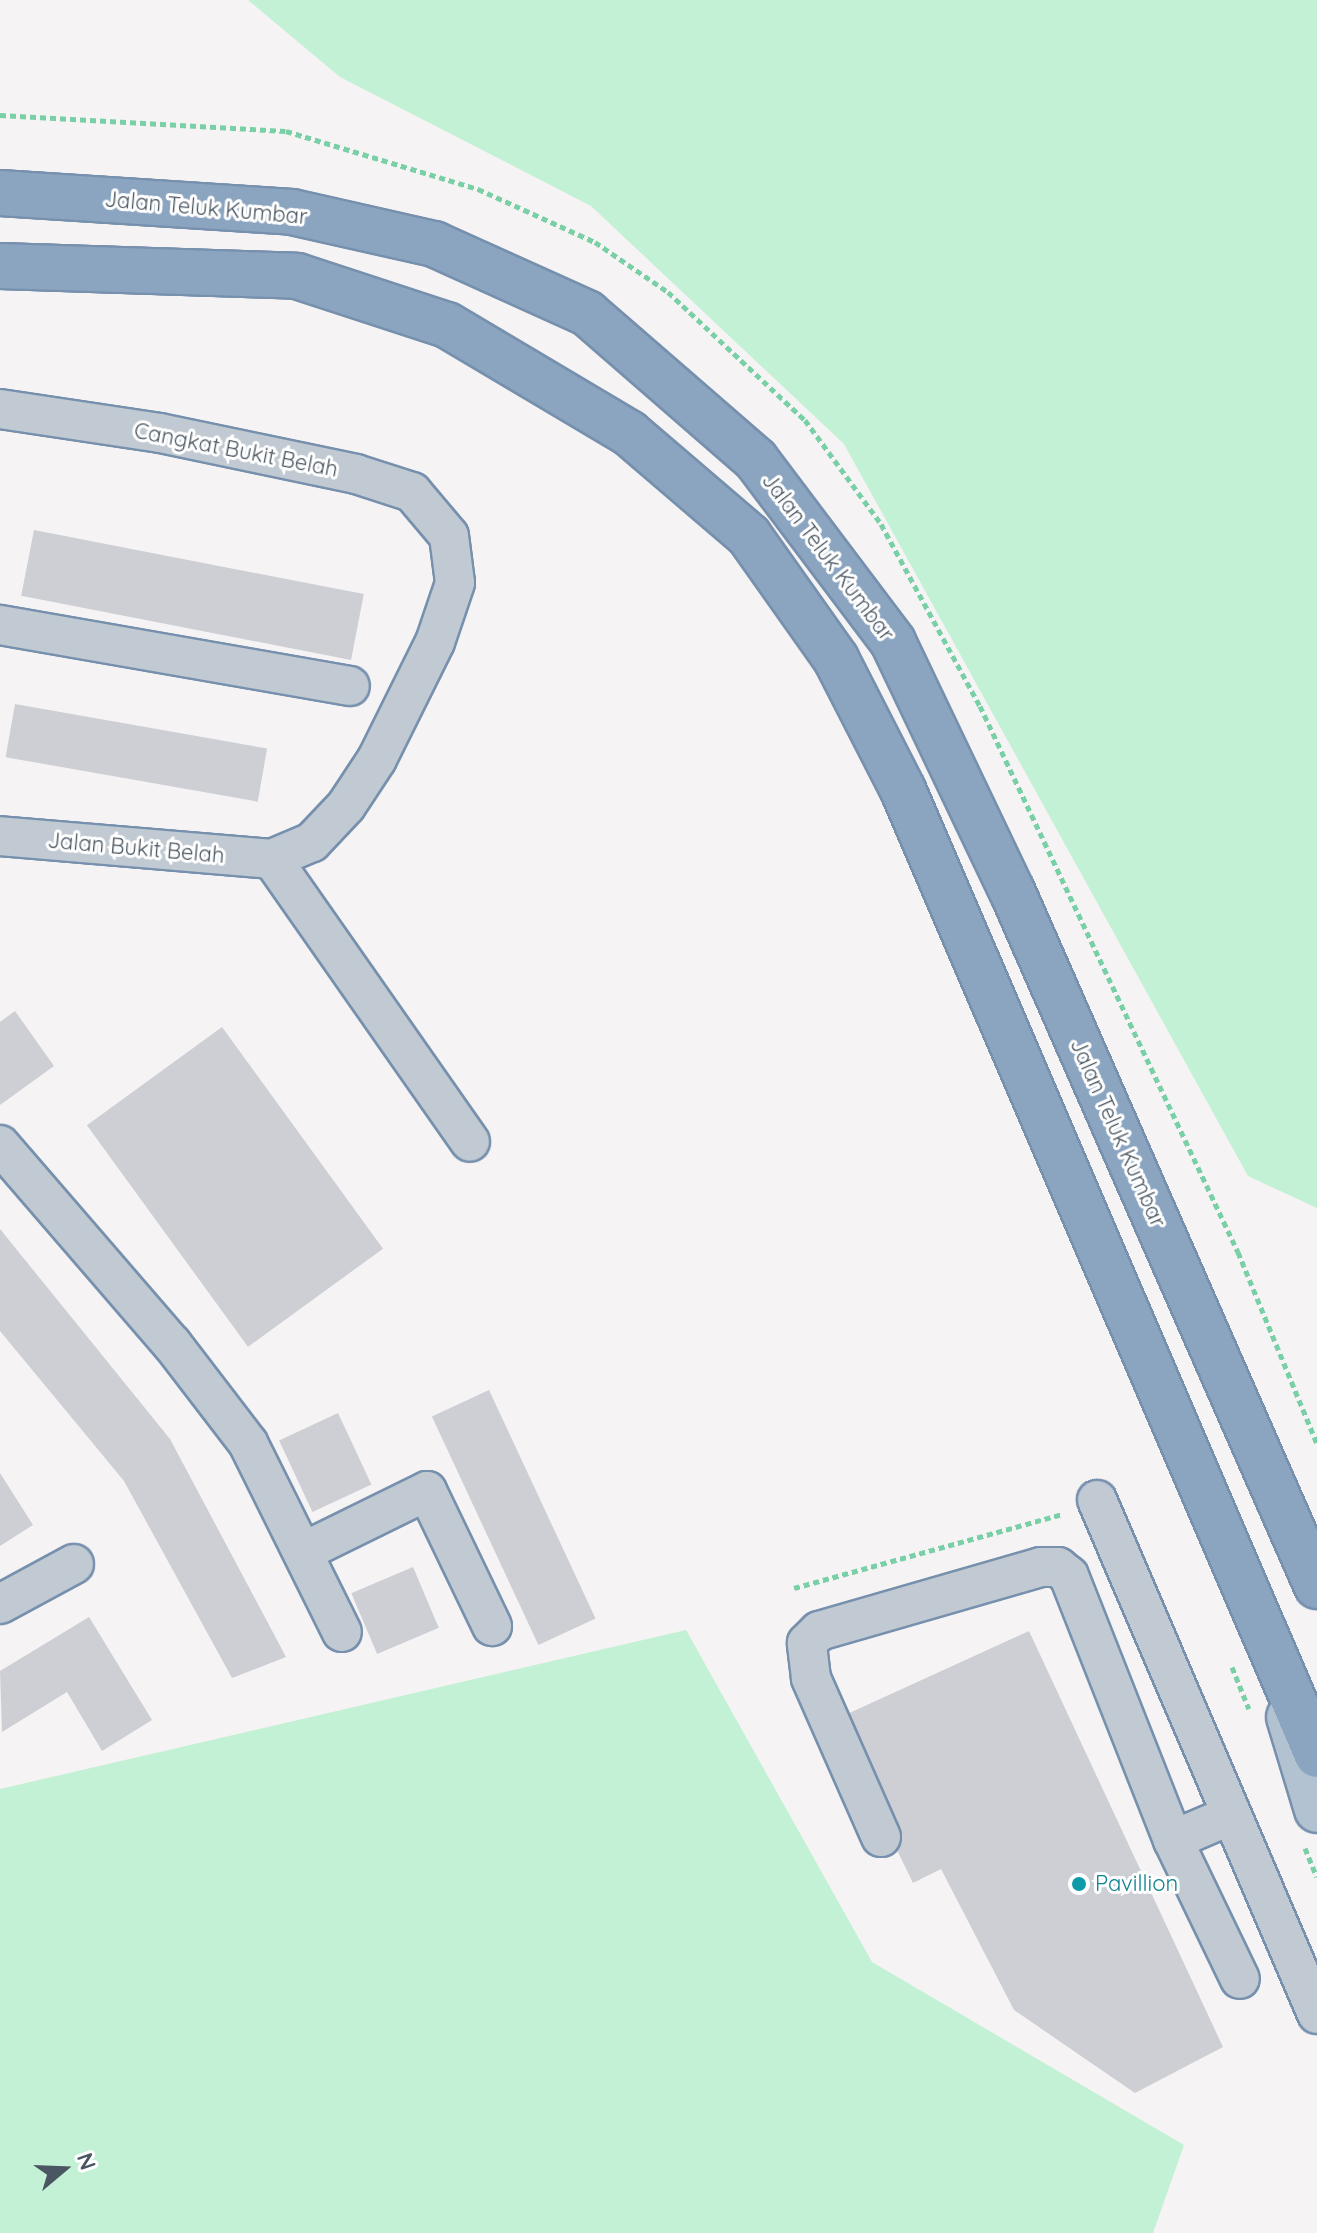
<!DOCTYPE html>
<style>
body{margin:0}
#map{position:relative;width:1317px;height:2233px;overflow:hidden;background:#f5f3f3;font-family:Quicksand,sans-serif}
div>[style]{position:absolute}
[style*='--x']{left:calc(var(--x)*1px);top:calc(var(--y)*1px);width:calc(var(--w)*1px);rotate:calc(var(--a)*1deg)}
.green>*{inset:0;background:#c3f1d5}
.building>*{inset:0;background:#cdcfd5;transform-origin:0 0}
.path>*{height:5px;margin-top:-2.5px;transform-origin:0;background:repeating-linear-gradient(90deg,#7ad0a6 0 6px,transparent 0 10px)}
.roads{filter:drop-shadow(2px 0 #7690ad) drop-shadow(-2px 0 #7690ad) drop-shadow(0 2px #7690ad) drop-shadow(0 -2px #7690ad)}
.minor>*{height:38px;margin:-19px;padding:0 19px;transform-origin:19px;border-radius:19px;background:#c1cad2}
.major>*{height:44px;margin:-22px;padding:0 22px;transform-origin:22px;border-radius:22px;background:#b3c2d1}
.highway>*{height:44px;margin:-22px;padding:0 22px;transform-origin:22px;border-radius:22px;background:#8ba5c1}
.dots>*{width:22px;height:22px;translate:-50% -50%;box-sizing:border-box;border:4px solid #fff;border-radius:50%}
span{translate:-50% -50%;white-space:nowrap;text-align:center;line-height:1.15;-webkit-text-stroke:6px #fff;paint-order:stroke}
.street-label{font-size:22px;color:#4a5661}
.culture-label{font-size:22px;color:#0d838f}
.left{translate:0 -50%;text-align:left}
.north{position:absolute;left:24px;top:2129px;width:80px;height:80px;-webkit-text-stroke:6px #fff;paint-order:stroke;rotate:71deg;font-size:22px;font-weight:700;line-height:32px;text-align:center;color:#4a5661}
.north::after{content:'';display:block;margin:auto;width:28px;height:36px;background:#4a5661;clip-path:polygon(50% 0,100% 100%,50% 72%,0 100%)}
</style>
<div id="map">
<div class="green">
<div style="clip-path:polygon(248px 0,1317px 0,1317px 1208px,1248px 1176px,844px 444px,591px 206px,340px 77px)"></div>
<div style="clip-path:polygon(686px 1630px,872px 1962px,1184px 2145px,1153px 2233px,0 2233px,0 1789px)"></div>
</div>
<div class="building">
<div style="left:34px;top:530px;width:336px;height:67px;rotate:11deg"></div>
<div style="left:15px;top:704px;width:256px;height:54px;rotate:10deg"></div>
<div style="clip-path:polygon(15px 1011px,54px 1066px,0 1105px,0 1022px)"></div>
<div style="left:222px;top:1027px;width:274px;height:167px;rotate:54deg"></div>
<div style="clip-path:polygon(0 1229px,170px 1439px,286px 1657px,232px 1678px,124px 1481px,0 1331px)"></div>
<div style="left:489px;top:1390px;width:252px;height:63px;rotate:65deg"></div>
<div style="left:338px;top:1413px;width:79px;height:65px;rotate:65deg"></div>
<div style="clip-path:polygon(0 1473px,33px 1525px,0 1546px)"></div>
<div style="left:413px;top:1567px;width:66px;height:67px;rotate:67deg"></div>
<div style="clip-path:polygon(89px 1617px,152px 1720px,102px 1751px,67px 1692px,2px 1732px,0 1671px)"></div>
<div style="clip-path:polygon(1029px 1631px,1223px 2047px,1135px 2093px,1014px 2010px,941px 1869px,913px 1883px,834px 1720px)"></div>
</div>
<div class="path">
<div style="--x:0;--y:115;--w:286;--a:3.2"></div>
<div style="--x:286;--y:131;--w:201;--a:16.8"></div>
<div style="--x:478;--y:189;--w:128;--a:24.4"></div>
<div style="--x:595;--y:242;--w:88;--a:34.4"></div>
<div style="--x:668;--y:292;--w:187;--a:43.1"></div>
<div style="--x:805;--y:420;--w:129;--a:53.8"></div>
<div style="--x:881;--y:524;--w:207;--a:61.5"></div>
<div style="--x:980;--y:706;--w:604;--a:64.71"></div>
<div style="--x:1238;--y:1252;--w:208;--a:67.6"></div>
<div style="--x:794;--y:1588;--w:279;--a:-15.4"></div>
<div style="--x:1232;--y:1667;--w:45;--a:68"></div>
<div style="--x:1305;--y:1848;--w:31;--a:68"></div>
</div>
<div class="roads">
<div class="minor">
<div style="--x:0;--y:409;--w:162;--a:8.5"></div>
<div style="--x:160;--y:433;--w:200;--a:11.8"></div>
<div style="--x:356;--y:474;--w:59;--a:17.8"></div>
<div style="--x:412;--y:492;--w:57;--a:49.9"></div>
<div style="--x:449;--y:536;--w:47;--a:82.7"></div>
<div style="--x:455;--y:583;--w:62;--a:108.7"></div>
<div style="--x:435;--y:642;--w:131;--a:116.4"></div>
<div style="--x:377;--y:759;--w:56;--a:123.4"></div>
<div style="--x:346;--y:806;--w:50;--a:133.4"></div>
<div style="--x:312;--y:842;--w:43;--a:157"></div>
<div style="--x:272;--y:859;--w:273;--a:-175.2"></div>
<div style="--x:0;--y:625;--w:355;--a:9.9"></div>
<div style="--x:272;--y:859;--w:345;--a:55"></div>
<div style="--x:0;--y:1145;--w:263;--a:49.2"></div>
<div style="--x:172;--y:1344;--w:125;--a:52.5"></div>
<div style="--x:248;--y:1443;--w:211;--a:63.6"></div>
<div style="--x:1097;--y:1500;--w:559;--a:66.83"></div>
<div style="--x:305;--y:1551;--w:136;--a:-26.2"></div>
<div style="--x:427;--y:1491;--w:150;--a:64.3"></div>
<div style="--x:0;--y:1604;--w:84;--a:-28.4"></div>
<div style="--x:881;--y:1837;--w:174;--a:-113.8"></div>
<div style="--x:811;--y:1678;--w:35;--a:-97"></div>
<div style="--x:807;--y:1643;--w:17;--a:-45"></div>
<div style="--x:819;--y:1631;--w:231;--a:-16.1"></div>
<div style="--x:1041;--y:1567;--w:17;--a:0"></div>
<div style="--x:1058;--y:1567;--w:14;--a:39"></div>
<div style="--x:1069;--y:1576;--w:284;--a:68.5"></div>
<div style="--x:1173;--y:1840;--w:154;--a:64.3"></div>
<div style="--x:1173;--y:1840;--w:63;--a:-23.3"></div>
</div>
<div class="major">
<div style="--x:1289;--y:1717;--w:97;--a:73.2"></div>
</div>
<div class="highway">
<div style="--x:0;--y:193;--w:293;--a:3.7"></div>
<div style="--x:292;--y:212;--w:146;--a:12.7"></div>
<div style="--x:434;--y:244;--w:168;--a:24.3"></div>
<div style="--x:587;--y:313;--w:224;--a:41"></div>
<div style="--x:756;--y:460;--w:228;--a:53"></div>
<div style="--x:893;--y:642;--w:276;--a:64.5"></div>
<div style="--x:1012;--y:891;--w:759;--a:66.31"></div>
<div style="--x:0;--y:266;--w:297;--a:1.9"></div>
<div style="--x:297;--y:276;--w:158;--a:18.1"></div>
<div style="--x:447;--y:325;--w:212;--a:30.7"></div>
<div style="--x:629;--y:433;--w:158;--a:40.6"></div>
<div style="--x:749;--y:536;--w:151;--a:54.7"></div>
<div style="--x:836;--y:659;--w:147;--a:62.9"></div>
<div style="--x:903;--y:790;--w:1050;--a:66.78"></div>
</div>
</div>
<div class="dots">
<div style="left:1079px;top:1884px;background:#0f9aa8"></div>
</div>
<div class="street-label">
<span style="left:206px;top:208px;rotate:5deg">Jalan Teluk Kumbar</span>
<span style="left:236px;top:450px;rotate:11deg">Cangkat Bukit Belah</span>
<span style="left:828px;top:557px;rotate:53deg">Jalan Teluk Kumbar</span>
<span style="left:136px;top:848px;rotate:5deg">Jalan Bukit Belah</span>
<span style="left:1118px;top:1133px;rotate:66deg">Jalan Teluk Kumbar</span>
</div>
<div class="culture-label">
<span class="left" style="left:1095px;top:1884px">Pavillion</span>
</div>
<div class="north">N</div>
</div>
